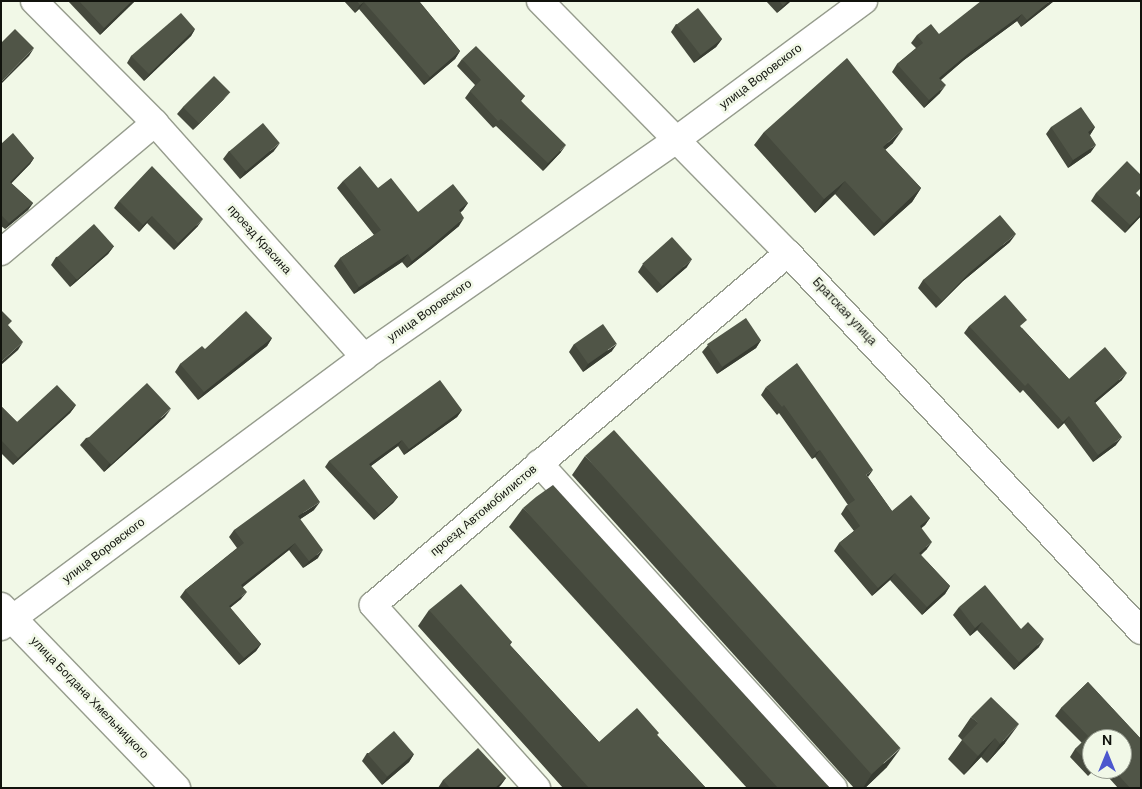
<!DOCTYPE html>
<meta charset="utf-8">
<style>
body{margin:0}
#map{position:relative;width:1142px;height:789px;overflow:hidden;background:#f1f8e7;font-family:"DM Sans",sans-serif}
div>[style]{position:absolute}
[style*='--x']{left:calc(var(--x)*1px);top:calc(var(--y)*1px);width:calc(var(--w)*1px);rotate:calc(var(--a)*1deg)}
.roads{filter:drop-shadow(1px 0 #969c8d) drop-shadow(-1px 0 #969c8d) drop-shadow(0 1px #969c8d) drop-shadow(0 -1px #969c8d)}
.minor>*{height:26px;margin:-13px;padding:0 13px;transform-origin:13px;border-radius:13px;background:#fff}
.tertiary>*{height:28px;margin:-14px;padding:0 14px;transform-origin:14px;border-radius:14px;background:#fff}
.wall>*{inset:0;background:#45493d}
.shaded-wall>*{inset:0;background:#383c32}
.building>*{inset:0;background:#505547;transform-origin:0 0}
span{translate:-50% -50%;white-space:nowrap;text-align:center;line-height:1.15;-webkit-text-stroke:5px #f1f8e7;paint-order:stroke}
.street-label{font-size:12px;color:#11130d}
.frame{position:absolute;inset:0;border:2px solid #11130d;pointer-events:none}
.north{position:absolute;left:1082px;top:729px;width:50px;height:50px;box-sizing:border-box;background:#f1f8e7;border:1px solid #979c90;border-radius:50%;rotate:0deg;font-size:14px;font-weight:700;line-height:20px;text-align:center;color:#11130d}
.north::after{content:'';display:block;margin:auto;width:18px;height:22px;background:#4d58ce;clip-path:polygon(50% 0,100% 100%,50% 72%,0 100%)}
</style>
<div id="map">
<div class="roads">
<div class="minor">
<div style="--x:34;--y:1;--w:172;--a:45.2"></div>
<div style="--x:155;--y:123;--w:314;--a:48.2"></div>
<div style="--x:540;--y:1;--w:354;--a:45.5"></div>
<div style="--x:788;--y:253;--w:517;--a:46.96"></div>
<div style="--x:1;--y:252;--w:201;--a:-40"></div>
<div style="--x:539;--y:463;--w:439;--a:47.8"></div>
<div style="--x:1;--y:627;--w:452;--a:-36.6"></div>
<div style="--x:364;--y:357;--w:380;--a:-34.8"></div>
<div style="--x:676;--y:140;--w:234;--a:-36.5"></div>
<div style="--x:537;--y:788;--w:246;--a:-131.9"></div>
<div style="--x:373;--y:605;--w:544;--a:-40.3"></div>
</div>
<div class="tertiary">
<div style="--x:1;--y:607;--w:252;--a:46"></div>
</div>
</div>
<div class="wall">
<div style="clip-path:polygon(68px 1px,135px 1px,100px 35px)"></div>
<div style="clip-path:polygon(344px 1px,419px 1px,460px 51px,455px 59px,424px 85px,359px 9px,355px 13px)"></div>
<div style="clip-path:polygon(766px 1px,791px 1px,777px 13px)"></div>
<div style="clip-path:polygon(1054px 1px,1021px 27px,1017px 21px,964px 60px,941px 80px,940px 93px,924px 108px,892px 72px,897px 64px,916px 48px,911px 43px,917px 35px,939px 34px)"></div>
<div style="clip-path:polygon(676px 24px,722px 39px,716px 47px,694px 63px,671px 32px)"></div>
<div style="clip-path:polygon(195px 29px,191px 36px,144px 81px,127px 63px,131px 56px)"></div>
<div style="clip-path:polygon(462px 59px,525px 96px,521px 101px,561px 152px,543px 171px,496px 126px,493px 128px,465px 98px,470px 91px,475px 85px,457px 66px)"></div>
<div style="clip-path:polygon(224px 99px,193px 130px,177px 114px,183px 107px)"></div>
<div style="clip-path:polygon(1051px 127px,1095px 127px,1090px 135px,1091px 152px,1068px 168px,1046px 134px)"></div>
<div style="clip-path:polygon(764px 132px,893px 143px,885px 150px,921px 188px,912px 202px,874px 236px,835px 194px,815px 213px,754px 145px)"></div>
<div style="clip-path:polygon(1px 144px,34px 158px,30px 164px,11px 183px,33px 203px,28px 210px,5px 229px,1px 226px)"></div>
<div style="clip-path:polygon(229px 151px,274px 151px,240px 179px,223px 159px)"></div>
<div style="clip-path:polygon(343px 181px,378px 188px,418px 212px,468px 203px,463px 210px,460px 213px,459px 226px,430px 250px,407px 268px,402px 262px,354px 294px,334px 266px,340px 258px,374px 235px,337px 188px)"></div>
<div style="clip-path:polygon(1096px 193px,1137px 194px,1141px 216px,1125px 233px,1091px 201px)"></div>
<div style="clip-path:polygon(119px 201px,198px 226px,174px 250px,147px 223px,139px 232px,114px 208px)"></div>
<div style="clip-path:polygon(1010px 242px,963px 281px,936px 308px,918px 288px,923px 280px)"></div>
<div style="clip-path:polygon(114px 246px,108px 254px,70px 287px,51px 265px,56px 257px)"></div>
<div style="clip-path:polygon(643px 264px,687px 267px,657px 293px,638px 272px)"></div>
<div style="clip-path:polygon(969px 326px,1022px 328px,1069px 379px,1122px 380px,1095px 403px,1116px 445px,1093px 462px,1064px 423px,1058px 429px,1023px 390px,1020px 393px,964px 333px)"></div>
<div style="clip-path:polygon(272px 338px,267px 346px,198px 400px,175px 372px,180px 364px,205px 349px)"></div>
<div style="clip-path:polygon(761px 340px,756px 348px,717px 374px,702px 352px,708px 345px)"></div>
<div style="clip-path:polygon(574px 344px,612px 351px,583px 372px,569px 352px)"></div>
<div style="clip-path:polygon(766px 387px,868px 477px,892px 511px,930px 518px,925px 525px,921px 528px,927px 549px,921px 555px,950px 586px,945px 594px,922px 615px,890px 580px,872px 596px,834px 551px,839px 543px,854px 531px,841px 514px,846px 506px,848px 505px,815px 457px,812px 459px,779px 413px,777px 415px,761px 395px)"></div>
<div style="clip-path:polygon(76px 405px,70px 413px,13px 465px,1px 453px,1px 406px,17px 422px)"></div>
<div style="clip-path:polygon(462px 410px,457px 417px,404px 455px,398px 446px,371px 466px,398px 497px,393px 503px,374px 520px,325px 467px,329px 461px)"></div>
<div style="clip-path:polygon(165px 417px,104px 472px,80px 445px,86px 438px)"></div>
<div style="clip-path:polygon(585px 456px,887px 767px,865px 788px,854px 788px,572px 475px)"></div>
<div style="clip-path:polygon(523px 508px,830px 788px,747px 788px,509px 527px)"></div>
<div style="clip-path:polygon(314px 510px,300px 519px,318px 558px,303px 568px,289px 550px,243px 587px,241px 599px,230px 608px,261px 644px,256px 651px,239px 665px,180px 597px,185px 590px,237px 548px,229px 537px,234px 530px)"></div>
<div style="clip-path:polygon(959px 607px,1021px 629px,1039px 647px,1014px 670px,977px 630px,970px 636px,953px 615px)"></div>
<div style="clip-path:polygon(429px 610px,512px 642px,510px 645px,599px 742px,657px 735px,706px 788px,563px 788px,418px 626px)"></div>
<div style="clip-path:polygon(1088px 682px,1141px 739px,1141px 788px,1118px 788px,1101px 769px,1122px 769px,1122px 739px,1092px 739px,1092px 769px,1095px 769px,1088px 776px,1070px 757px,1075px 749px,1082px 743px,1055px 716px,1061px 708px)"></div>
<div style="clip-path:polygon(971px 717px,1005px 743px,987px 763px,981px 757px,964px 775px,948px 759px,962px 740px,958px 736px)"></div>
<div style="clip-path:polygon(367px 753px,414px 754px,409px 762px,382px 785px,362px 761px)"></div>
<div style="clip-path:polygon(506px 778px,498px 788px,438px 788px,443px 780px)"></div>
</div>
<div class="shaded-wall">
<div style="clip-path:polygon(132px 1px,135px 1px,100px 35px,104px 28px)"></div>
<div style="clip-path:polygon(788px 1px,791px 1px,777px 13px,783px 6px)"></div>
<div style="clip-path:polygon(1050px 1px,1054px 1px,1021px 27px,1027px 20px)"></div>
<div style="clip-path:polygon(364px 2px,359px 9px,355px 13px,360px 5px)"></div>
<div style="clip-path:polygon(1022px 14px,1017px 21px,964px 60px,934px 85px,939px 78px,969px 53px)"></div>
<div style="clip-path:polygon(195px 29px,191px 36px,144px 81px,149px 74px)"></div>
<div style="clip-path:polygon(722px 39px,716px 47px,694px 63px,700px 56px)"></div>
<div style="clip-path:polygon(34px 48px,29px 56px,1px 84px,1px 82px)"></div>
<div style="clip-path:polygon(460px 51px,455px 59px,424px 85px,430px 77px)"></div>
<div style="clip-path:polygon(946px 85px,940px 93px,924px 108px,929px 100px)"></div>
<div style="clip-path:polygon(230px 92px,224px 99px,193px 130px,199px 123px)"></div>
<div style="clip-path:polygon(1095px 127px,1090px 135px,1088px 132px)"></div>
<div style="clip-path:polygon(903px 129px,893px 143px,873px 160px,883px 147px)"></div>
<div style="clip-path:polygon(280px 143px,274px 151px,240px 179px,245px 171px)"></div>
<div style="clip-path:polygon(566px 145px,561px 152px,543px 171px,548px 163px)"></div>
<div style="clip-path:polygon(1096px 145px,1091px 152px,1068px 168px,1073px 160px)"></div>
<div style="clip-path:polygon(34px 158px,30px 164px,6px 189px,10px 182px)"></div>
<div style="clip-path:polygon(845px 181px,835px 194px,815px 213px,824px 199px)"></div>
<div style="clip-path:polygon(921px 188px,912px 202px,874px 236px,884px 223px)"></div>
<div style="clip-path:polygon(33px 203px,28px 210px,5px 229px,9px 223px)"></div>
<div style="clip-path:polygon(468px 203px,463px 210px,453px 218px,459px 210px)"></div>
<div style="clip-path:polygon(1141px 214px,1141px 216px,1125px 233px,1130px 225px)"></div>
<div style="clip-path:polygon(152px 216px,147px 223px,139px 232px,143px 225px)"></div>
<div style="clip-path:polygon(464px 218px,459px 226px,430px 250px,407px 268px,412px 261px)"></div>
<div style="clip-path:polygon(203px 219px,198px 226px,174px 250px,178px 243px)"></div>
<div style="clip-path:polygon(1016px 234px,1010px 242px,963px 281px,936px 308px,942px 301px,969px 273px)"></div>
<div style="clip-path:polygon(114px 246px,108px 254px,70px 287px,76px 279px)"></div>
<div style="clip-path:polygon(408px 254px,402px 262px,354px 294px,359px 287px)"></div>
<div style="clip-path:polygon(692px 259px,687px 267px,657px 293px,663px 286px)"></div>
<div style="clip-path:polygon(272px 338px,267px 346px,198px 400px,204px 392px)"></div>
<div style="clip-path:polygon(761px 340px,756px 348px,717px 374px,723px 367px)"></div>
<div style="clip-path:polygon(23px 342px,18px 350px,1px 365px,1px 362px)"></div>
<div style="clip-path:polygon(617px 344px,612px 351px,583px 372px,588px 364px)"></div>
<div style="clip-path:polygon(1127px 373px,1122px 380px,1089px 408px,1094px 401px)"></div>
<div style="clip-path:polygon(76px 405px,70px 413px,13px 465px,18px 458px)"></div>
<div style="clip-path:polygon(171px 409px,165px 417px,104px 472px,109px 464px)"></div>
<div style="clip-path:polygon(462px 410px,457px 417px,404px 455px,409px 449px)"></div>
<div style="clip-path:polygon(1069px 416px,1064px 423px,1058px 429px,1063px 422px)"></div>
<div style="clip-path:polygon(1122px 437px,1116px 445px,1093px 462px,1098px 455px)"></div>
<div style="clip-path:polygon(402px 440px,398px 446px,364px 471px,369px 464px)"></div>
<div style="clip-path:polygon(820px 450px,815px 457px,812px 459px,817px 452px)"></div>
<div style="clip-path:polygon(873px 470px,868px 477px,866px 475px)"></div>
<div style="clip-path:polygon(398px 497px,393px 503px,374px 520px,379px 514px)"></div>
<div style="clip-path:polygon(320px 502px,314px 510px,293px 524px,298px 516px)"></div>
<div style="clip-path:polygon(930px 518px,925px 525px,915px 534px,920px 526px)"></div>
<div style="clip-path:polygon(932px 542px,927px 549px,914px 560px,919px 553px)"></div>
<div style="clip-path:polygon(295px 543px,289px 550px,236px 592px,241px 585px)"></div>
<div style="clip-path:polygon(323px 550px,318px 558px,303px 568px,309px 561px)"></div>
<div style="clip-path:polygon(895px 573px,890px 580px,872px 596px,878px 588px)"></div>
<div style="clip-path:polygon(950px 586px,945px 594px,922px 615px,927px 607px)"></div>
<div style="clip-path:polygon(247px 592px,241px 599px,223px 613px,229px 606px)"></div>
<div style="clip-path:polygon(982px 622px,977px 630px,970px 636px,975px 628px)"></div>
<div style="clip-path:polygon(1044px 639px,1039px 647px,1014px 670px,1019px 662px)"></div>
<div style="clip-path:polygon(261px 644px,256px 651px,239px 665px,244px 658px)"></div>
<div style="clip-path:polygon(1019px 724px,1005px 743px,987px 763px,1000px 744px)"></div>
<div style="clip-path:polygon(995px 738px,981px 757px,964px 775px,978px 756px)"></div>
<div style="clip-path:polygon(901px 748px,887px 767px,865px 788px,863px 788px,872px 774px)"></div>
<div style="clip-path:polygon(414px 754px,409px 762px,382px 785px,387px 777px)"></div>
<div style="clip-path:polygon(506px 778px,501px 785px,498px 788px,495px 788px)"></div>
</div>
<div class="building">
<div style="clip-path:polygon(79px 1px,132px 1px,104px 28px)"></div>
<div style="clip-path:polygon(357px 1px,419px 1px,460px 51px,430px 77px,364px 2px,360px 5px)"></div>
<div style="clip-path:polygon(779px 1px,788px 1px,783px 6px)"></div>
<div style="clip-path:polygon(981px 1px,1050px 1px,1027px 20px,1022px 14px,969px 53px,939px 78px,946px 85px,929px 100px,897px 64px,923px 43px,917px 35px,931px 24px,939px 34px)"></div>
<div style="left:698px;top:8px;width:39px;height:27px;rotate:52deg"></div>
<div style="clip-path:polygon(181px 13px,195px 29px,149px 74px,131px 56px)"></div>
<div style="clip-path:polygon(15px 29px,34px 48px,1px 82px,1px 43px)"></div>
<div style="clip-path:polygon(476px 46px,525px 96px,520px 100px,566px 145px,548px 163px,501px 119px,498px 121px,470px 91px,481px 80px,462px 59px)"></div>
<div style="clip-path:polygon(847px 58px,903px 129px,883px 147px,921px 188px,884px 223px,845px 181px,824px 199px,764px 132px)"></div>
<div style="left:214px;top:76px;width:23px;height:44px;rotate:45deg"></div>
<div style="clip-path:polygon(1081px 107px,1095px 127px,1088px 132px,1096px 145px,1073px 160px,1051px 127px)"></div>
<div style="left:263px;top:123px;width:26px;height:44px;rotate:50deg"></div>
<div style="clip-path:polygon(13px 133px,34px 158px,10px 182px,33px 203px,9px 223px,1px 215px,1px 144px)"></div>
<div style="clip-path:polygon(1127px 161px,1141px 175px,1141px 188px,1136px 193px,1141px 198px,1141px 214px,1130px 225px,1096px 193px)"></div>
<div style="clip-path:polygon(152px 166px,203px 219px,178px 243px,152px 216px,143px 225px,119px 201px)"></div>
<div style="clip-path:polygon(360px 166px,378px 188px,391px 178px,418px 212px,453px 184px,468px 203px,459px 210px,464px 218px,435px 243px,412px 261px,408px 254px,359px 287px,340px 258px,381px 230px,343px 181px)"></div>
<div style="clip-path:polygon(1000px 215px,1016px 234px,969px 273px,942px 301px,923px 280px)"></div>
<div style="left:94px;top:224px;width:30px;height:50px;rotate:48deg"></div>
<div style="left:672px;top:237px;width:30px;height:40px;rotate:48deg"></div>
<div style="clip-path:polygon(1005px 295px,1027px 320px,1020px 326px,1069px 379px,1105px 347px,1127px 373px,1094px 401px,1122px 437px,1098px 455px,1069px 416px,1063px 422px,1028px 383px,1025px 386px,969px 326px)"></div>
<div style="clip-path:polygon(1px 310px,12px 321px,8px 325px,23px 342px,1px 362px)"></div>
<div style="clip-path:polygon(246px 311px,272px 338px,204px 392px,180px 364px,202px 346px,205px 349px)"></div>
<div style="left:746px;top:318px;width:27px;height:47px;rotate:56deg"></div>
<div style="left:603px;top:324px;width:24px;height:35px;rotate:55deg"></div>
<div style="clip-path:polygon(797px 363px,873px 470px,866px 475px,892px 511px,911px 495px,930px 518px,920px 526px,932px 542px,919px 553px,950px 586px,927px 607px,895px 573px,878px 588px,839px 543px,860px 526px,846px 506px,855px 500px,820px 450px,817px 452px,784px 405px,782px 407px,766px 387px)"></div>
<div style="clip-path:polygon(440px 380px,462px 410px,409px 449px,402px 440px,369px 464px,398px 497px,379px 514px,329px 461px)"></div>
<div style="left:147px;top:383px;width:35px;height:82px;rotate:47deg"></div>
<div style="clip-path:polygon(57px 385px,76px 405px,18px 458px,1px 440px,1px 406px,17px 422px)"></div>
<div style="left:614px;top:430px;width:428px;height:39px;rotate:48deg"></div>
<div style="clip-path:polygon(304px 479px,320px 502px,298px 516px,323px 550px,309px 561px,295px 543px,241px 585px,247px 592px,229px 606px,261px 644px,244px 658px,185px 590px,244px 543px,234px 530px)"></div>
<div style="clip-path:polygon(553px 485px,830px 788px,778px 788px,523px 508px,536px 497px)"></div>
<div style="clip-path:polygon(461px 584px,512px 642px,509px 644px,599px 742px,637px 708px,659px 733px,657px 735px,706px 788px,589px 788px,429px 610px)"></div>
<div style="clip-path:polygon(985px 585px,1021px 629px,1028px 622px,1044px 639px,1019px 662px,982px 622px,975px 628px,959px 607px)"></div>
<div style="clip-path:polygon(1088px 682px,1141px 739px,1141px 788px,1130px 788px,1113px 769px,1122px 769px,1122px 739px,1092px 739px,1092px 767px,1075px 749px,1088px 736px,1061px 708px)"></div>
<div style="clip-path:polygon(991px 697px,1019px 724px,1000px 744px,995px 738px,978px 756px,962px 740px,978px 723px,971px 717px)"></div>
<div style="left:394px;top:731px;width:30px;height:35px;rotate:49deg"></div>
<div style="clip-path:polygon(478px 748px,506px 778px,495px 788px,450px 788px,443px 780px)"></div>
</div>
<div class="street-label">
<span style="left:761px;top:77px;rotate:-37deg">улица Воровского</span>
<span style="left:259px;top:240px;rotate:48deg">проезд Красина</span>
<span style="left:430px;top:311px;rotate:-35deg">улица Воровского</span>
<span style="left:844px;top:312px;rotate:47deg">Братская улица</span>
<span style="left:484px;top:511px;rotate:-40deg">проезд Автомобилистов</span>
<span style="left:104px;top:551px;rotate:-37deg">улица Воровского</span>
<span style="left:89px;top:698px;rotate:46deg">улица Богдана Хмельницкого</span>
</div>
<div class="frame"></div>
<div class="north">N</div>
</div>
